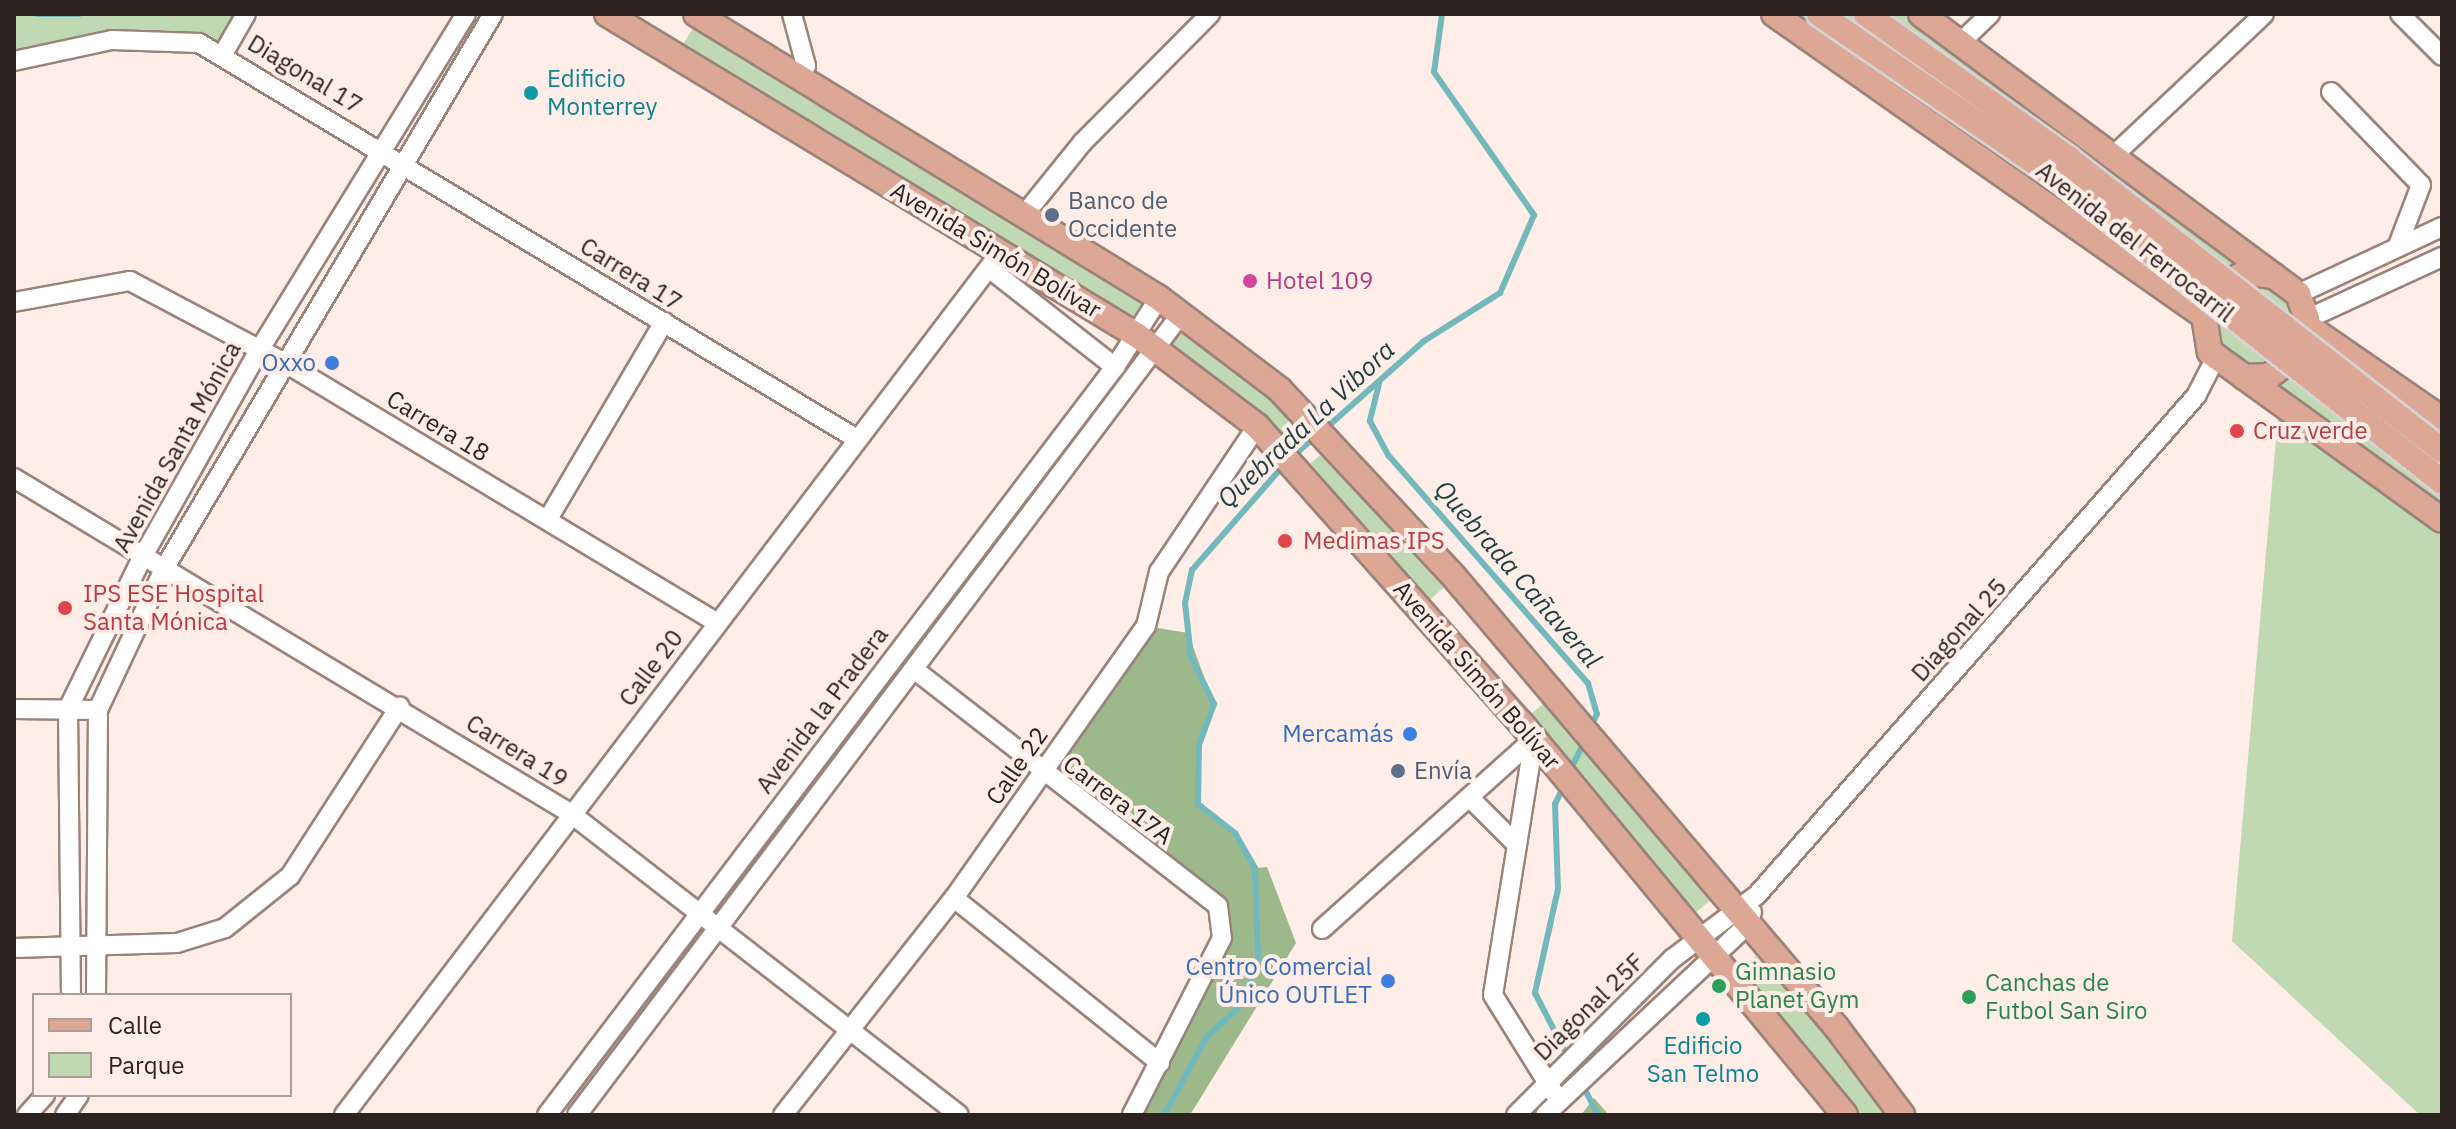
<!DOCTYPE html>
<meta charset="utf-8">
<style>
body{margin:0}
#map{position:relative;width:2456px;height:1129px;overflow:hidden;background:#ffeee8;font-family:"IBM Plex Sans",sans-serif}
div>[style]{position:absolute}
[style*='--x']{left:calc(var(--x)*1px);top:calc(var(--y)*1px);width:calc(var(--w)*1px);rotate:calc(var(--a)*1deg)}
.green>*{inset:0;background:#c1d9b3;transform-origin:0 0}
.forest>*{inset:0;background:#9db98c}
.stream>*{height:6px;margin:-3px;padding:0 3px;transform-origin:3px;border-radius:3px;background:#73b9bc}
.roads{filter:drop-shadow(2px 0 #9b837a) drop-shadow(-2px 0 #9b837a) drop-shadow(0 2px #9b837a) drop-shadow(0 -2px #9b837a)}
.minor>*{height:18px;margin:-9px;padding:0 9px;transform-origin:9px;border-radius:9px;background:#fff}
.major>*{height:24px;margin:-12px;padding:0 12px;transform-origin:12px;border-radius:12px;background:#dda796}
.bridges{filter:drop-shadow(2px 0 #d5d3d2) drop-shadow(-2px 0 #d5d3d2) drop-shadow(0 2px #d5d3d2) drop-shadow(0 -2px #d5d3d2)}
.major-bridge>*{height:24px;margin:-12px;padding:0 12px;transform-origin:12px;border-radius:12px;background:#dda796}
.dots>*{width:22px;height:22px;translate:-50% -50%;box-sizing:border-box;border:4px solid #ffeee8;border-radius:50%}
span{translate:-50% -50%;white-space:nowrap;text-align:center;line-height:1.15;-webkit-text-stroke:8px #ffeee8;paint-order:stroke}
.street-label{font-size:24px;color:#2c221f}
.culture-label{font-size:24px;color:#0d838f}
.left{translate:0 -50%;text-align:left}
.service-label{font-size:24px;color:#4e5e75}
.hotel-label{font-size:24px;color:#b23c85}
.shop-label{font-size:24px;color:#366cbe}
.right{translate:-100% -50%;text-align:right}
.health-label{font-size:24px;color:#be3a42}
.leisure-label{font-size:24px;color:#27864d}
.water-label{font-size:26px;color:#1d3f41;font-style:italic}
.frame{position:absolute;inset:0;border:16px solid #2c221f;pointer-events:none}
.legend{position:absolute;left:32px;top:993px;width:260px;height:104px;box-sizing:border-box;background:#ffeee8;border:2px solid #ab9c98;margin:0;padding:10px 14px;list-style:none;font-size:24px;color:#2c221f}
.legend li{display:flex;align-items:center;gap:16px;height:40px}
.legend b{width:40px;border:2px solid #ab9c98}
</style>
<div id="map">
<div class="green">
<div style="clip-path:polygon(14px 14px,246px 14px,223px 54px,175px 38px,14px 61px)"></div>
<div style="clip-path:polygon(1774px 14px,1921px 14px,2199px 217px,2307px 319px,2442px 419px,2442px 1115px,2420px 1115px,2232px 941px,2279px 404px,2244px 377px,2203px 325px)"></div>
<div style="left:693px;top:28px;width:539px;height:21px;rotate:31deg"></div>
<div style="left:1176px;top:323px;width:157px;height:24px;rotate:39deg"></div>
<div style="left:1326px;top:450px;width:181px;height:21px;rotate:49deg"></div>
<div style="left:1544px;top:703px;width:258px;height:20px;rotate:50deg"></div>
<div style="clip-path:polygon(1756px 956px,1818px 1027px,1885px 1115px,1857px 1115px,1741px 968px)"></div>
</div>
<div class="forest">
<div style="clip-path:polygon(1146px 626px,1188px 633px,1214px 704px,1199px 745px,1198px 804px,1235px 833px,1255px 868px,1267px 867px,1296px 943px,1190px 1115px,1132px 1115px,1224px 922px,1041px 772px)"></div>
<div style="clip-path:polygon(1594px 1098px,1609px 1115px,1581px 1115px)"></div>
</div>
<div class="stream">
<div style="--x:37;--y:14;--w:42;--a:0"></div>
<div style="--x:1379;--y:384;--w:38;--a:104"></div>
<div style="--x:1370;--y:421;--w:40;--a:62"></div>
<div style="--x:1389;--y:456;--w:302;--a:48.8"></div>
<div style="--x:1588;--y:683;--w:32;--a:74"></div>
<div style="--x:1597;--y:714;--w:18;--a:117"></div>
<div style="--x:1325;--y:429;--w:132;--a:-41.6"></div>
<div style="--x:1424;--y:341;--w:90;--a:-32.3"></div>
<div style="--x:1500;--y:293;--w:85;--a:-66.4"></div>
<div style="--x:1534;--y:215;--w:174;--a:-125"></div>
<div style="--x:1434;--y:72;--w:59;--a:-82.1"></div>
<div style="--x:1292;--y:457;--w:32;--a:-41"></div>
<div style="--x:1569;--y:773;--w:37;--a:-64"></div>
<div style="--x:1565;--y:783;--w:23;--a:115"></div>
<div style="--x:1555;--y:804;--w:85;--a:88"></div>
<div style="--x:1558;--y:889;--w:107;--a:102.5"></div>
<div style="--x:1535;--y:993;--w:137;--a:62.7"></div>
<div style="--x:1164;--y:1115;--w:88;--a:-61.4"></div>
<div style="--x:1206;--y:1038;--w:48;--a:-43.3"></div>
<div style="--x:1241;--y:1005;--w:49;--a:-69.7"></div>
<div style="--x:1258;--y:959;--w:91;--a:-91.9"></div>
<div style="--x:1255;--y:868;--w:40;--a:-119.7"></div>
<div style="--x:1235;--y:833;--w:47;--a:-141.9"></div>
<div style="--x:1198;--y:804;--w:59;--a:-89"></div>
<div style="--x:1199;--y:745;--w:44;--a:-69.9"></div>
<div style="--x:1214;--y:704;--w:52;--a:-116.1"></div>
<div style="--x:1191;--y:657;--w:54;--a:-96.3"></div>
<div style="--x:1185;--y:603;--w:34;--a:-78"></div>
<div style="--x:1192;--y:570;--w:140;--a:-48.8"></div>
</div>
<div class="roads">
<div class="minor">
<div style="--x:792;--y:14;--w:54;--a:74.9"></div>
<div style="--x:806;--y:66;--w:14;--a:126"></div>
<div style="--x:2400;--y:14;--w:59;--a:45"></div>
<div style="--x:1960;--y:43;--w:42;--a:-44"></div>
<div style="--x:223;--y:54;--w:46;--a:-60.1"></div>
<div style="--x:14;--y:61;--w:100;--a:-12.1"></div>
<div style="--x:112;--y:40;--w:87;--a:2"></div>
<div style="--x:199;--y:43;--w:768;--a:31.04"></div>
<div style="--x:2331;--y:92;--w:129;--a:45.9"></div>
<div style="--x:2421;--y:185;--w:67;--a:110.9"></div>
<div style="--x:2113;--y:156;--w:207;--a:-43.2"></div>
<div style="--x:1024;--y:215;--w:92;--a:-51.1"></div>
<div style="--x:1082;--y:143;--w:182;--a:-45.2"></div>
<div style="--x:990;--y:269;--w:159;--a:38.1"></div>
<div style="--x:2298;--y:294;--w:159;--a:-25"></div>
<div style="--x:14;--y:302;--w:118;--a:-10.3"></div>
<div style="--x:130;--y:281;--w:178;--a:27.9"></div>
<div style="--x:287;--y:364;--w:501;--a:31.02"></div>
<div style="--x:2307;--y:319;--w:149;--a:-24.7"></div>
<div style="--x:14;--y:478;--w:649;--a:31.07"></div>
<div style="--x:570;--y:813;--w:492;--a:37.8"></div>
<div style="--x:548;--y:519;--w:229;--a:-59.5"></div>
<div style="--x:915;--y:670;--w:384;--a:37.9"></div>
<div style="--x:1218;--y:906;--w:32;--a:83"></div>
<div style="--x:1222;--y:938;--w:199;--a:117"></div>
<div style="--x:14;--y:709;--w:84;--a:0.7"></div>
<div style="--x:1534;--y:739;--w:259;--a:99.1"></div>
<div style="--x:1493;--y:995;--w:125;--a:58.1"></div>
<div style="--x:1471;--y:799;--w:65;--a:45"></div>
<div style="--x:954;--y:898;--w:264;--a:38.7"></div>
<div style="--x:1322;--y:929;--w:285;--a:-41.9"></div>
<div style="--x:14;--y:948;--w:163;--a:-1.8"></div>
<div style="--x:177;--y:943;--w:50;--a:-17.4"></div>
<div style="--x:225;--y:928;--w:83;--a:-38.7"></div>
<div style="--x:290;--y:876;--w:202;--a:-57.1"></div>
<div style="--x:71;--y:995;--w:286;--a:-90.6"></div>
<div style="--x:68;--y:709;--w:170;--a:-63.9"></div>
<div style="--x:143;--y:556;--w:234;--a:-60.6"></div>
<div style="--x:258;--y:352;--w:397;--a:-58.4"></div>
<div style="--x:96;--y:995;--w:285;--a:-89.6"></div>
<div style="--x:98;--y:710;--w:156;--a:-64.9"></div>
<div style="--x:164;--y:569;--w:645;--a:-59.34"></div>
<div style="--x:27;--y:1115;--w:27;--a:-48"></div>
<div style="--x:65;--y:1115;--w:24;--a:-55"></div>
<div style="--x:344;--y:1115;--w:1083;--a:-52.73"></div>
<div style="--x:547;--y:1115;--w:939;--a:-52.79"></div>
<div style="--x:1115;--y:367;--w:82;--a:-57.5"></div>
<div style="--x:577;--y:1115;--w:1003;--a:-52.98"></div>
<div style="--x:783;--y:1115;--w:276;--a:-51.8"></div>
<div style="--x:954;--y:898;--w:333;--a:-54.8"></div>
<div style="--x:1146;--y:626;--w:56;--a:-76.5"></div>
<div style="--x:1159;--y:572;--w:176;--a:-56.1"></div>
<div style="--x:1516;--y:1115;--w:221;--a:-45"></div>
<div style="--x:1672;--y:959;--w:106;--a:-37"></div>
<div style="--x:1757;--y:895;--w:665;--a:-48.66"></div>
<div style="--x:2196;--y:396;--w:42;--a:-62.8"></div>
<div style="--x:1545;--y:1115;--w:277;--a:-43.2"></div>
<div style="--x:1747;--y:925;--w:14;--a:-69"></div>
</div>
<div class="major">
<div style="--x:607;--y:14;--w:621;--a:31.23"></div>
<div style="--x:1138;--y:336;--w:149;--a:37.1"></div>
<div style="--x:1257;--y:426;--w:396;--a:48.4"></div>
<div style="--x:1520;--y:722;--w:510;--a:50.41"></div>
<div style="--x:696;--y:14;--w:543;--a:31.52"></div>
<div style="--x:1159;--y:298;--w:151;--a:37.2"></div>
<div style="--x:1279;--y:389;--w:258;--a:47"></div>
<div style="--x:1455;--y:578;--w:590;--a:49.67"></div>
<div style="--x:1837;--y:1028;--w:109;--a:53.2"></div>
<div style="--x:1774;--y:14;--w:525;--a:35.08"></div>
<div style="--x:1921;--y:14;--w:470;--a:36.6"></div>
<div style="--x:2298;--y:294;--w:27;--a:70"></div>
<div style="--x:2307;--y:319;--w:34;--a:102"></div>
<div style="--x:2300;--y:352;--w:39;--a:142"></div>
<div style="--x:2269;--y:376;--w:25;--a:178"></div>
<div style="--x:2274;--y:276;--w:29;--a:-174"></div>
<div style="--x:2245;--y:273;--w:31;--a:151"></div>
<div style="--x:2218;--y:288;--w:31;--a:117"></div>
<div style="--x:2204;--y:316;--w:36;--a:81"></div>
<div style="--x:2210;--y:352;--w:286;--a:35.9"></div>
<div style="--x:2307;--y:326;--w:164;--a:34.6"></div>
</div>
</div>
<div class="bridges">
<div class="major-bridge">
<div style="--x:1819;--y:14;--w:286;--a:34.5"></div>
<div style="--x:2055;--y:176;--w:493;--a:38.3"></div>
<div style="--x:1866;--y:14;--w:249;--a:35.5"></div>
<div style="--x:2069;--y:159;--w:473;--a:38"></div>
</div>
</div>
<div class="dots">
<div style="left:531px;top:93px;background:#0f9aa8"></div>
<div style="left:1052px;top:215px;background:#5c6f8a"></div>
<div style="left:1250px;top:281px;background:#d1479c"></div>
<div style="left:332px;top:363px;background:#3f7fe0"></div>
<div style="left:2237px;top:431px;background:#e0444e"></div>
<div style="left:1285px;top:541px;background:#e0444e"></div>
<div style="left:65px;top:608px;background:#e0444e"></div>
<div style="left:1410px;top:734px;background:#3f7fe0"></div>
<div style="left:1398px;top:771px;background:#5c6f8a"></div>
<div style="left:1388px;top:981px;background:#3f7fe0"></div>
<div style="left:1719px;top:986px;background:#2e9e5b"></div>
<div style="left:1969px;top:997px;background:#2e9e5b"></div>
<div style="left:1703px;top:1019px;background:#0f9aa8"></div>
</div>
<div class="street-label">
<span style="left:305px;top:74px;rotate:31deg">Diagonal 17</span>
<span style="left:2135px;top:242px;rotate:38deg">Avenida del Ferrocarril</span>
<span style="left:996px;top:250px;rotate:31deg">Avenida Simón Bolívar</span>
<span style="left:631px;top:274px;rotate:32deg">Carrera 17</span>
<span style="left:438px;top:426px;rotate:31deg">Carrera 18</span>
<span style="left:177px;top:447px;rotate:-61deg">Avenida Santa Mónica</span>
<span style="left:1959px;top:630px;rotate:-48deg">Diagonal 25</span>
<span style="left:651px;top:668px;rotate:-53deg">Calle 20</span>
<span style="left:1477px;top:675px;rotate:49deg">Avenida Simón Bolívar</span>
<span style="left:822px;top:710px;rotate:-53deg">Avenida la Pradera</span>
<span style="left:517px;top:751px;rotate:32deg">Carrera 19</span>
<span style="left:1017px;top:766px;rotate:-55deg">Calle 22</span>
<span style="left:1118px;top:800px;rotate:37deg">Carrera 17A</span>
<span style="left:1589px;top:1007px;rotate:-44deg">Diagonal 25F</span>
</div>
<div class="culture-label">
<span class="left" style="left:547px;top:93px">Edificio<br>Monterrey</span>
<span style="left:1703px;top:1060px">Edificio<br>San Telmo</span>
</div>
<div class="service-label">
<span class="left" style="left:1068px;top:215px">Banco de<br>Occidente</span>
<span class="left" style="left:1414px;top:771px">Envía</span>
</div>
<div class="hotel-label">
<span class="left" style="left:1266px;top:281px">Hotel 109</span>
</div>
<div class="shop-label">
<span class="right" style="left:316px;top:363px">Oxxo</span>
<span class="right" style="left:1394px;top:734px">Mercamás</span>
<span class="right" style="left:1372px;top:981px">Centro Comercial<br>Único OUTLET</span>
</div>
<div class="health-label">
<span class="left" style="left:2253px;top:431px">Cruz verde</span>
<span class="left" style="left:1303px;top:541px">Medimas IPS</span>
<span class="left" style="left:83px;top:608px">IPS ESE Hospital<br>Santa Mónica</span>
</div>
<div class="leisure-label">
<span class="left" style="left:1735px;top:986px">Gimnasio<br>Planet Gym</span>
<span class="left" style="left:1985px;top:997px">Canchas de<br>Futbol San Siro</span>
</div>
<div class="water-label">
<span style="left:1306px;top:424px;rotate:-43deg">Quebrada La Vibora</span>
<span style="left:1518px;top:574px;rotate:49deg">Quebrada Cañaveral</span>
</div>
<div class="frame"></div>
<ul class="legend">
<li><b style="height:10px;background:#dda796"></b>Calle</li>
<li><b style="height:22px;background:#c1d9b3"></b>Parque</li>
</ul>
</div>
